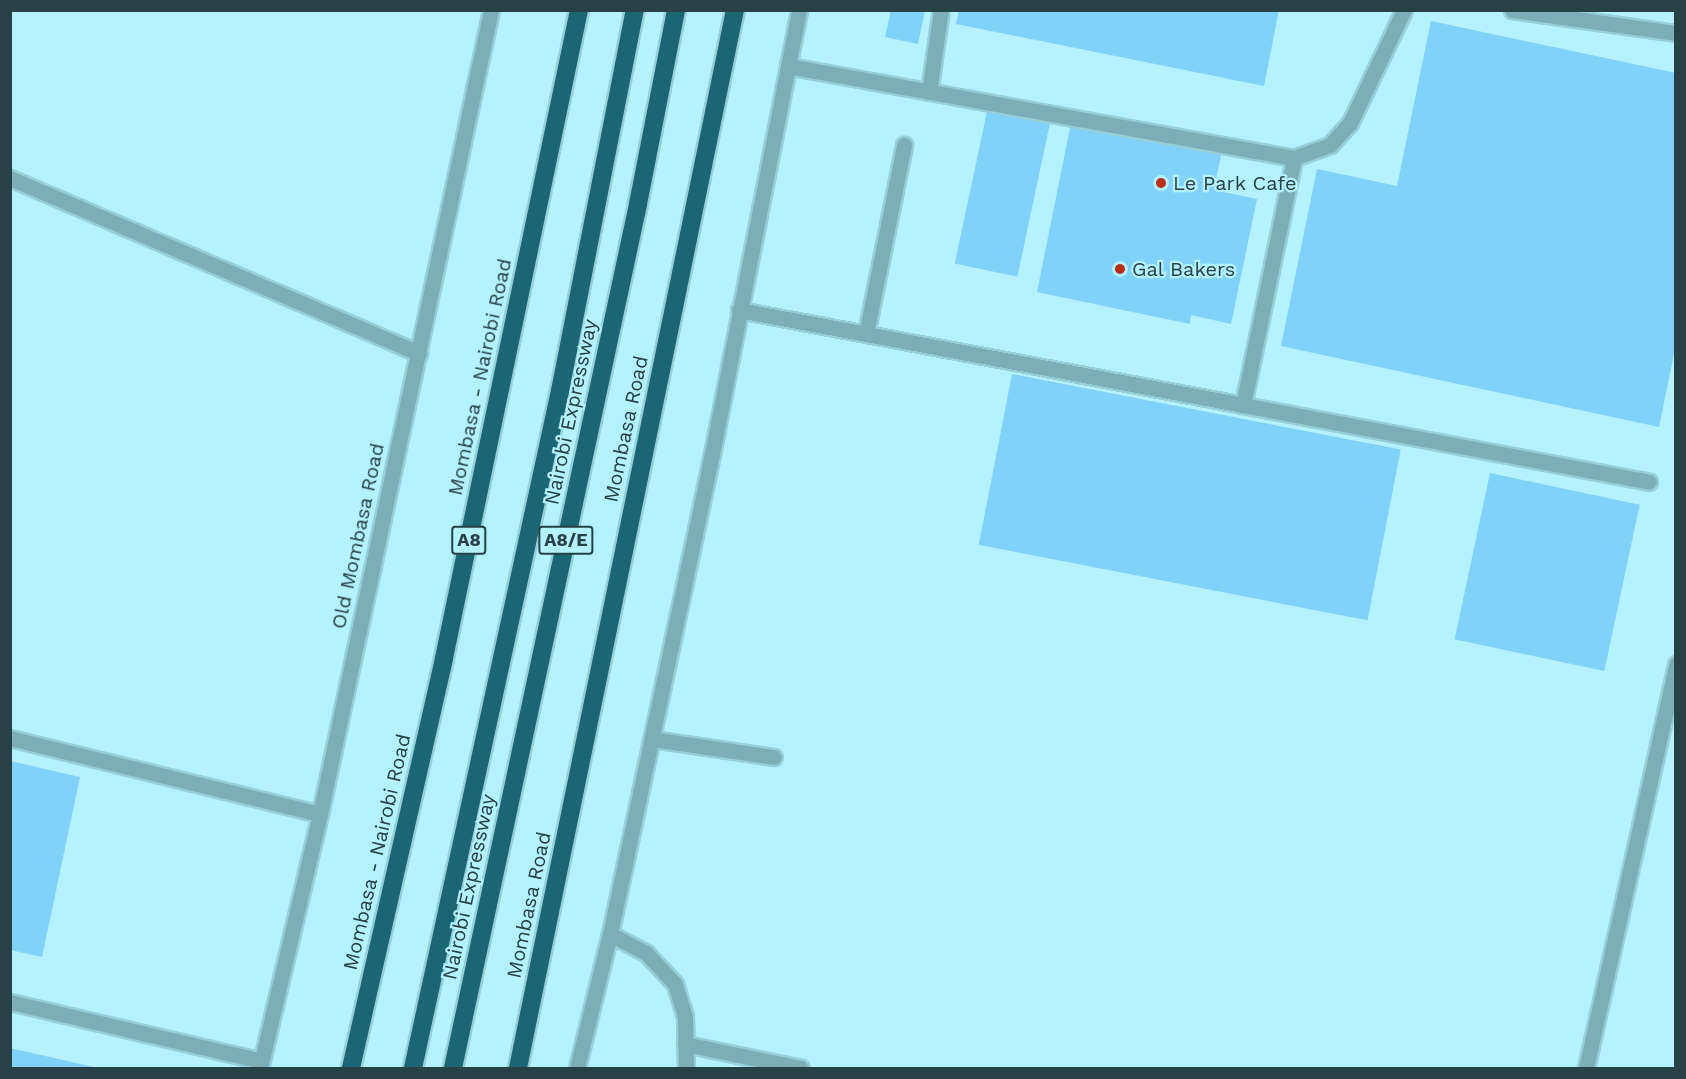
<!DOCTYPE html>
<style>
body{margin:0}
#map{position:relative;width:1686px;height:1079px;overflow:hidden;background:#b3f2fe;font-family:"Work Sans",sans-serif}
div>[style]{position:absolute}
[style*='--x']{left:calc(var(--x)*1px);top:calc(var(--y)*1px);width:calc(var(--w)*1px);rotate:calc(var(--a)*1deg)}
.building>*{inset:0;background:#81d2fa;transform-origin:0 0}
.roads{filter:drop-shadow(2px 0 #97cfd9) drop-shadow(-2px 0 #97cfd9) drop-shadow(0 2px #97cfd9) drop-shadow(0 -2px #97cfd9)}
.minor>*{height:15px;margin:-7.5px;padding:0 7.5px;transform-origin:7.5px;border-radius:7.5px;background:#7caeb8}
.highway>*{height:18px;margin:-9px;padding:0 9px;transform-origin:9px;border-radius:9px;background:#1b6673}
.dots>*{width:16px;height:16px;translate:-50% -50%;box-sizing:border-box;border:3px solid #b3f2fe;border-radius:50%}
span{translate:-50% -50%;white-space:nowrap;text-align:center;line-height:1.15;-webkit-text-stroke:4.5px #b3f2fe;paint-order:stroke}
.shield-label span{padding:2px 4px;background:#b3f2fe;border:2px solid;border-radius:4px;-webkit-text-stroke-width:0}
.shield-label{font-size:18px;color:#274146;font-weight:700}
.poi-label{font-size:20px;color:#274146}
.left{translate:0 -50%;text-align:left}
.street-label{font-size:20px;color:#274146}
.frame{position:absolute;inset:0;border:12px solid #274146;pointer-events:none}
</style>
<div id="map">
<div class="building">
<div style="clip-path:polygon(891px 10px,925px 10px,918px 44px,885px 37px)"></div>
<div style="clip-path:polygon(959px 10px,1279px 10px,1264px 86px,956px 24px)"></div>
<div style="clip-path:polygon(1431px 21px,1676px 73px,1676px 344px,1659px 427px,1281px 346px,1317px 169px,1397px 186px)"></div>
<div style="left:988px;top:107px;width:64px;height:160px;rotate:12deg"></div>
<div style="clip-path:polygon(1071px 123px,1221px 155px,1214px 190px,1257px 199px,1231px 324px,1191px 315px,1190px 324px,1037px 292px)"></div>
<div style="left:1012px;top:374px;width:396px;height:174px;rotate:11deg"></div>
<div style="left:1490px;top:473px;width:153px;height:170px;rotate:12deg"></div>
<div style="clip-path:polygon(10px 761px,80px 777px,42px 957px,10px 950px)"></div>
<div style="clip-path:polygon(10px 1048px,98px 1068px,10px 1068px)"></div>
</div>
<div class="roads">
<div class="minor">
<div style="--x:1512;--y:10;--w:166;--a:8"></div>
<div style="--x:788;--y:66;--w:514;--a:10.3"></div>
<div style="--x:1294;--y:158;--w:38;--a:-20"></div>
<div style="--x:1330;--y:145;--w:30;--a:-48"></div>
<div style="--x:1350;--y:123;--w:125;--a:-64.5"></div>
<div style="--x:929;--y:92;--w:83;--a:-81.7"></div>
<div style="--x:10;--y:178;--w:445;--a:23.2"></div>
<div style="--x:739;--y:310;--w:513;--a:10.67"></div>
<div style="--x:1243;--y:405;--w:252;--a:-78.3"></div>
<div style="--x:866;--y:334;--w:193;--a:-78.6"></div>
<div style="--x:1243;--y:405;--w:413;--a:10.7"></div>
<div style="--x:10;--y:738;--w:319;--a:13.8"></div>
<div style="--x:652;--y:739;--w:123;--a:8.4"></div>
<div style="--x:610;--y:934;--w:41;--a:27.8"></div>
<div style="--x:646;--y:953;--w:42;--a:46.9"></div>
<div style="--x:675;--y:984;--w:34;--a:73"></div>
<div style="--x:685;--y:1017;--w:51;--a:88.9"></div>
<div style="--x:10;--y:1002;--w:258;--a:13.2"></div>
<div style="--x:685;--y:1044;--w:118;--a:11.7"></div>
<div style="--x:260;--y:1068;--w:261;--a:-76.7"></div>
<div style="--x:320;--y:814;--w:822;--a:-77.99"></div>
<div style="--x:577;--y:1068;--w:138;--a:-76.2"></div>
<div style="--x:610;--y:934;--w:491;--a:-78"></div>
<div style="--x:712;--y:454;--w:452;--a:-78.9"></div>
<div style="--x:1586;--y:1068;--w:414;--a:-77.4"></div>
</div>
<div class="highway">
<div style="--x:351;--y:1068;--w:420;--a:-77.2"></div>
<div style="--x:444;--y:658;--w:662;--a:-78.23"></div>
<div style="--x:413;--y:1068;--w:693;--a:-77.75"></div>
<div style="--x:560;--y:391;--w:388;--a:-78.9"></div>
<div style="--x:453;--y:1068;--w:884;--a:-77.91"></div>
<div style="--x:638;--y:204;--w:198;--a:-78.9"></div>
<div style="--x:518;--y:1068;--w:1080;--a:-78.41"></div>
</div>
</div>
<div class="dots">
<div style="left:1161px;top:183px;background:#b92d1a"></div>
<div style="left:1120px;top:269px;background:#b92d1a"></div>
</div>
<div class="shield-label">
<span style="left:469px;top:540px">A8</span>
<span style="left:566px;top:540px">A8/E</span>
</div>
<div class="poi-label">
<span class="left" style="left:1173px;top:183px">Le Park Cafe</span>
<span class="left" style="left:1132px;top:269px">Gal Bakers</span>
</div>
<div class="street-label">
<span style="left:480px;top:377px;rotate:-78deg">Mombasa - Nairobi Road</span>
<span style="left:571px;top:412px;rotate:-78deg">Nairobi Expressway</span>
<span style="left:626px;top:429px;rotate:-78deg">Mombasa Road</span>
<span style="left:358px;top:536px;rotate:-78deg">Old Mombasa Road</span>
<span style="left:377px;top:852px;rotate:-77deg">Mombasa - Nairobi Road</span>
<span style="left:469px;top:887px;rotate:-78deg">Nairobi Expressway</span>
<span style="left:529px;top:905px;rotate:-78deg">Mombasa Road</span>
</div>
<div class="frame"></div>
</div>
